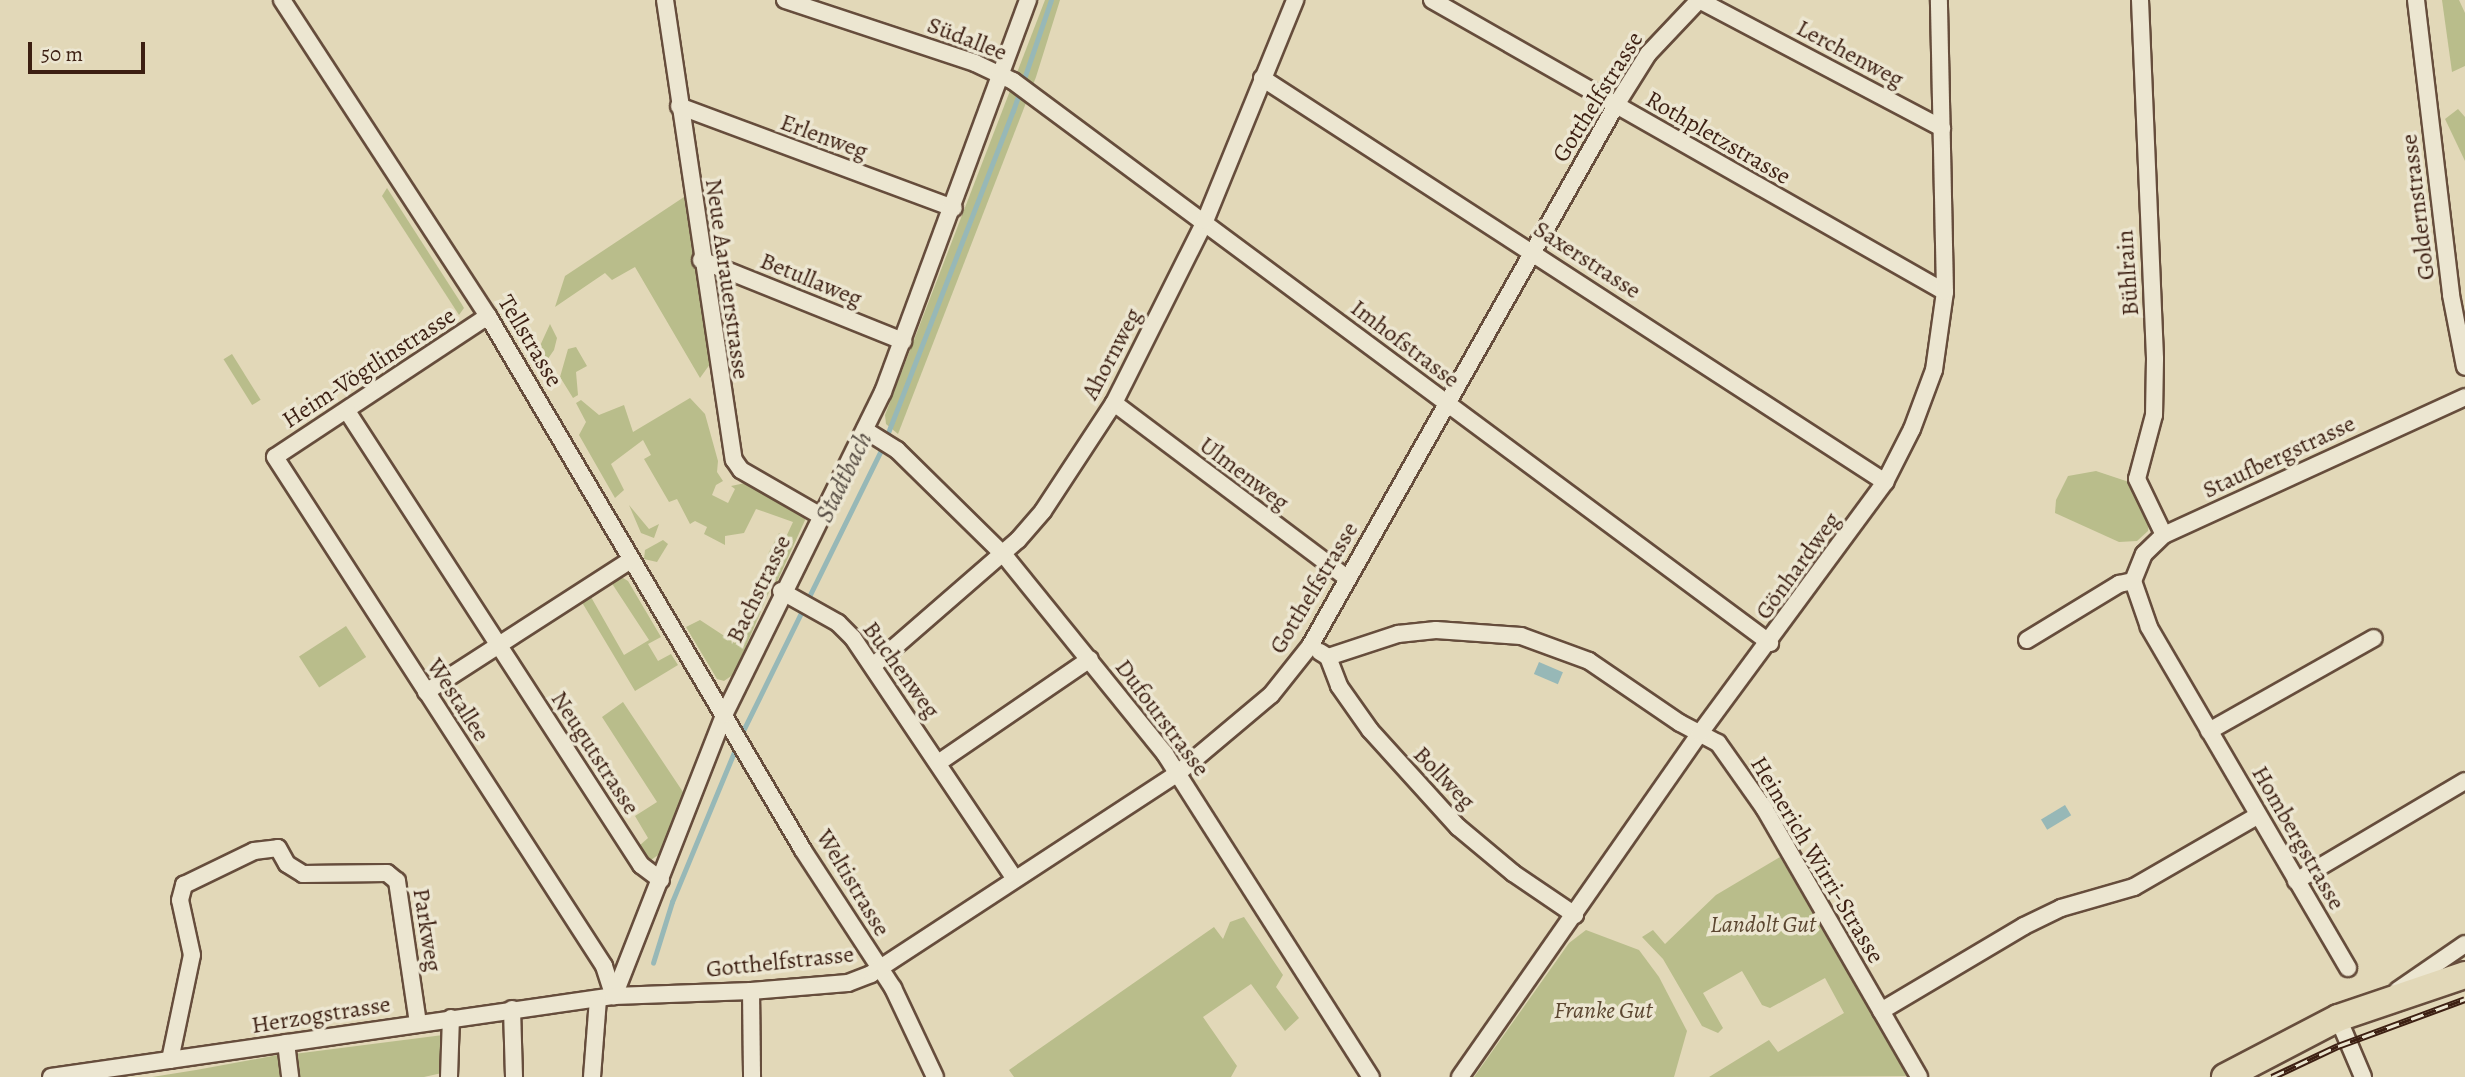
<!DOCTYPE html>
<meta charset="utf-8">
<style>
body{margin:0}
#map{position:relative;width:2465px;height:1077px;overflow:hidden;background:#e2d8b8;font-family:Alegreya,serif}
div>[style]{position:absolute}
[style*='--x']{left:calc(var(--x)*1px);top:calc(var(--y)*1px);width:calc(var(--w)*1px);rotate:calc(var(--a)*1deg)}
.green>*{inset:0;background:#b9bd8b;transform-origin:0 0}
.water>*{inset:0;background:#97b8b7;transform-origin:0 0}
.stream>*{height:4.5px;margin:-2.25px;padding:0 2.25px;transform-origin:2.25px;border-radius:2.25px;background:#97b8b7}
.roads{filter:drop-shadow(2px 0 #664d3c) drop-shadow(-2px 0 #664d3c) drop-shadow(0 2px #664d3c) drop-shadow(0 -2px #664d3c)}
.minor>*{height:16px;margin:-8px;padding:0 8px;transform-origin:8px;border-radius:8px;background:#ece6d1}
.primary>*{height:26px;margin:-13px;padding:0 13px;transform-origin:13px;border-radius:13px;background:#e2d8b8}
.rail>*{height:7px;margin-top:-3.5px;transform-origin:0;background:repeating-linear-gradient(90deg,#ece6d1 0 13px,#3c1f12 0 26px);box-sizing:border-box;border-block:2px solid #3c1f12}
span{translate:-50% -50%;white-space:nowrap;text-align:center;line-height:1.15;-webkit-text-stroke:7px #ece6d1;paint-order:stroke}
.street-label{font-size:24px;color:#3c1f12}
.park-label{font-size:24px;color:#5b4630;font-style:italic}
.water-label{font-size:26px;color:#574d44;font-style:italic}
.scale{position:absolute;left:28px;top:42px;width:117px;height:32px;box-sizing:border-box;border:4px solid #3c1f12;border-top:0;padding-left:9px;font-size:21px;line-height:24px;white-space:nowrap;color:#3c1f12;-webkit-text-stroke:5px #ece6d1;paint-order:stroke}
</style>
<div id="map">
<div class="green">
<div style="clip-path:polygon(1045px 0,1060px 0,1036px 77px,898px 434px,886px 424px,885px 415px)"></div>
<div style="clip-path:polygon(2442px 0,2459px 0,2465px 13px,2465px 66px,2452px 72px)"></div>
<div style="clip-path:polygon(2458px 109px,2465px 117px,2465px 161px,2445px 119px)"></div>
<div style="clip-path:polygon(387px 188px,461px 303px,464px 308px,459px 315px,382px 196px)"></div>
<div style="clip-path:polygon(684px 197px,710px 364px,700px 378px,635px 267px,612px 280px,605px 273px,555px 307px,565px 276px)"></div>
<div style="clip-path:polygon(550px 324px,557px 338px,554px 350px,545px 363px,534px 367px,520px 345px,530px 351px,539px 348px)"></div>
<div style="clip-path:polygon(576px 347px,587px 366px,576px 372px,578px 395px,573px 398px,560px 377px,568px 349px)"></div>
<div style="left:232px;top:354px;width:54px;height:10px;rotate:58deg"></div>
<div style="clip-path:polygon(690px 398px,705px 414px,718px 461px,717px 472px,723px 481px,716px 485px,712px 495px,728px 503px,735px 489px,731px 486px,750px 482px,806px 518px,776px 584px,768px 554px,779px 533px,786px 537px,793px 522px,756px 509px,744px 533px,725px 536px,725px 545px,704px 534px,707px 527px,695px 521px,690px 524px,677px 499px,669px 502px,644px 459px,651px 455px,643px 440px,611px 464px,624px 490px,615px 498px,579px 435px,586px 422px,576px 403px,581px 400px,599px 415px,624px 405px,633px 432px)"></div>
<div style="clip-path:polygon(2096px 471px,2132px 483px,2149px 523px,2148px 531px,2137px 541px,2119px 542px,2055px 513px,2056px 500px,2068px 476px)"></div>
<div style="clip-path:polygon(629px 505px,649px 529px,659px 524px,654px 538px,641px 533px)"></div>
<div style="clip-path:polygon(663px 540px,668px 544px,657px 562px,644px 559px,645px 550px)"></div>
<div style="clip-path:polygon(618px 575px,628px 581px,661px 637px,648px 644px,658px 661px,671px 654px,678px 665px,635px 691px,580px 599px,587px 594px,591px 597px,624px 655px,649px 640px,611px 582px)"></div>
<div style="clip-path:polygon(770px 590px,734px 674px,724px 681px,717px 679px,686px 627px,700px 620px,735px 643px,749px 615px,742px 611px,749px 599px)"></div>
<div style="left:346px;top:626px;width:37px;height:56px;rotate:57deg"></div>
<div style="clip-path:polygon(623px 702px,685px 795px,661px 853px,651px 860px,639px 852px,639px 846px,648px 838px,635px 816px,657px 802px,602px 717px)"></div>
<div style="clip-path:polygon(1780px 857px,1844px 965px,1909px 1076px,1709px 1077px,1769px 1040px,1778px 1052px,1844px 1013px,1825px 978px,1770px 1008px,1762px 1005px,1742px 971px,1703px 993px,1723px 1028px,1718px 1033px,1702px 1026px,1663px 959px,1642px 937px,1653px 930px,1665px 944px,1716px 895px)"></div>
<div style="clip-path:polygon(1244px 917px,1283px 975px,1276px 987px,1299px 1018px,1285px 1031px,1251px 984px,1203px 1017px,1237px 1066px,1231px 1077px,1014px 1077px,1009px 1070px,1214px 927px,1223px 939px,1230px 922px)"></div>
<div style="clip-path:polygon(1586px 930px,1639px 950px,1659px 977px,1687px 1031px,1674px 1077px,1474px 1077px,1569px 943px)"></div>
<div style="clip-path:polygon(443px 1035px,442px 1073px,424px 1077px,297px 1077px,294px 1054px)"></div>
<div style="clip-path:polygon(278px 1055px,282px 1077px,152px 1077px,196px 1070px)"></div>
</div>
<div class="water">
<div style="left:1539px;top:662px;width:26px;height:13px;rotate:23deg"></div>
<div style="left:2065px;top:805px;width:12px;height:28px;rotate:59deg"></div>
</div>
<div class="stream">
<div style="--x:886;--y:438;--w:351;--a:-68.8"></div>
<div style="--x:1013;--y:111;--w:117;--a:-71.1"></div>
<div style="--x:740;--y:737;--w:324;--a:-63.8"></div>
<div style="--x:653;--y:963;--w:64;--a:-72.7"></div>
<div style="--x:672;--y:902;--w:170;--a:-67.5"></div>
</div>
<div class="roads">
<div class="minor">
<div style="--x:282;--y:0;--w:377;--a:56.9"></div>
<div style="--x:488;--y:316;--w:620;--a:59.46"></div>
<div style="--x:803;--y:850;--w:165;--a:56.9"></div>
<div style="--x:893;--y:988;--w:98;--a:64.7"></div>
<div style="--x:665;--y:0;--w:465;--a:81.5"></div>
<div style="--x:734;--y:460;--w:12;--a:55"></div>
<div style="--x:741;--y:470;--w:92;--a:29.9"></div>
<div style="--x:785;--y:0;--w:200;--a:18.3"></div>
<div style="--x:975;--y:63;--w:42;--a:25.3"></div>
<div style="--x:1013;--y:81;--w:943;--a:36.59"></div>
<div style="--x:1432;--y:0;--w:590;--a:29.65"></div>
<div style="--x:2140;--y:0;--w:359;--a:87.6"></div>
<div style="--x:2155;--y:359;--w:56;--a:91"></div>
<div style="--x:2154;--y:415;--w:66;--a:104.9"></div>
<div style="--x:2137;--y:479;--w:62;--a:64.3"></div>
<div style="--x:2416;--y:0;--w:297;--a:83.2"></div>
<div style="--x:2451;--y:295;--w:73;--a:79"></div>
<div style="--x:1262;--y:78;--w:743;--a:32.96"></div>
<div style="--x:679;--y:106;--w:293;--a:20.4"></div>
<div style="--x:701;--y:260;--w:218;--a:21.9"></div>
<div style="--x:488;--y:316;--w:255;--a:146.5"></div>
<div style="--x:275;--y:457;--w:606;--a:57.12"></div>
<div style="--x:604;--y:966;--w:32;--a:72"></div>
<div style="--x:1114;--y:403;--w:291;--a:36.9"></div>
<div style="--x:347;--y:411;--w:541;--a:57.07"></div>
<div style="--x:641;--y:865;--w:25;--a:37"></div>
<div style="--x:865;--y:430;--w:38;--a:32"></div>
<div style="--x:897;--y:450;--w:150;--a:44.5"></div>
<div style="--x:1004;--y:555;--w:256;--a:51"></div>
<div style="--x:1165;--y:754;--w:383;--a:57.5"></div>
<div style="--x:781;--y:591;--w:65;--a:29.3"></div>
<div style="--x:838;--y:623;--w:21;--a:45"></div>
<div style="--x:853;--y:638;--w:290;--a:56.1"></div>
<div style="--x:2027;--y:640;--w:108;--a:-31.3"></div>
<div style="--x:2119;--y:584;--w:14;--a:-12"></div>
<div style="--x:1320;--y:652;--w:9;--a:32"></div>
<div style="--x:1328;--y:657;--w:31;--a:69"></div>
<div style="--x:1339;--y:686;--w:54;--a:54.8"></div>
<div style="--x:1370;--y:730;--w:131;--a:47.8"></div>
<div style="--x:1458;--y:827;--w:72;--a:39.9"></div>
<div style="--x:1513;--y:873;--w:75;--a:34.1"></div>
<div style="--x:1328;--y:657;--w:74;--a:-18.2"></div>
<div style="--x:1398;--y:634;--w:38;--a:-6"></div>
<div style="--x:1436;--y:630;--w:85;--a:4"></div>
<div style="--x:1521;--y:636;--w:72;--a:20.2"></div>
<div style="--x:1589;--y:661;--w:110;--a:34.3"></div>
<div style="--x:1680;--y:723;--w:43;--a:27.8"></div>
<div style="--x:1718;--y:743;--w:80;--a:54.7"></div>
<div style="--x:1764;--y:808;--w:310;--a:60"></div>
<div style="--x:874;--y:665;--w:191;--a:-41"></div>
<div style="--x:1018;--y:540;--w:38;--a:-49"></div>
<div style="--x:1043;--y:511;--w:129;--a:-56.7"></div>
<div style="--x:1114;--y:403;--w:203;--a:-63.4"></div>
<div style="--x:1205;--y:221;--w:239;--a:-67.8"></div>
<div style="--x:426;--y:692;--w:244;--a:-32.8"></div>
<div style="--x:2209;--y:731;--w:189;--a:-29.4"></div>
<div style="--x:938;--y:763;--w:184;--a:-34.4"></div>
<div style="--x:2296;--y:881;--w:196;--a:-30.6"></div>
<div style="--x:2348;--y:968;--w:395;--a:-120.3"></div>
<div style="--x:2149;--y:627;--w:49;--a:-109.2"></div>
<div style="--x:2133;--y:581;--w:29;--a:-68"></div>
<div style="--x:2144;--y:554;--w:28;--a:-44"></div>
<div style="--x:2164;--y:535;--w:331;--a:-24.6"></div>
<div style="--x:2398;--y:990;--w:81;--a:-34.5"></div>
<div style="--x:751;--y:991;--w:86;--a:89.3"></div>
<div style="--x:614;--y:996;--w:302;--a:-68.6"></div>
<div style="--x:724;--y:715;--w:360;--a:-63.8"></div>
<div style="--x:883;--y:392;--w:418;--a:-69.7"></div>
<div style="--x:512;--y:1009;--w:68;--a:88.3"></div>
<div style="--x:1881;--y:1011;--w:166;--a:-30.7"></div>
<div style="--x:2024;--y:926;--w:41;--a:-25.9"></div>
<div style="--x:2061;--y:908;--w:76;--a:-16"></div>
<div style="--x:2134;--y:887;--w:142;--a:-30"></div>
<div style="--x:2338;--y:1018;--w:64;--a:67"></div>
<div style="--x:286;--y:1043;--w:34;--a:83"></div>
<div style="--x:170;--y:1060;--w:107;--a:-78.2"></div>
<div style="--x:192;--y:955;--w:56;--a:-102.3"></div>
<div style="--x:180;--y:900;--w:16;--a:-75"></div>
<div style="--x:184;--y:885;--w:78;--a:-25.9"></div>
<div style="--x:254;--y:851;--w:24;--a:-7"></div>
<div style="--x:278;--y:848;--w:18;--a:61"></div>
<div style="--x:287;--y:864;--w:19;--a:32"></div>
<div style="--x:303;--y:874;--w:84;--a:-0.7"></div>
<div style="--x:387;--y:873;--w:13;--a:39"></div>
<div style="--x:397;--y:881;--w:144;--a:81.6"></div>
<div style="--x:51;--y:1077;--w:569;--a:-8.19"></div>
<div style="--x:614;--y:996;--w:137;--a:-2.1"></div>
<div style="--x:751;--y:991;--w:97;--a:-4.7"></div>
<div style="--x:848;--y:983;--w:25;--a:-21"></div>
<div style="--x:871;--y:974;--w:367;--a:-33.2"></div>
<div style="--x:1178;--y:773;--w:121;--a:-40"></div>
<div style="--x:1271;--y:695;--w:63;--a:-51.5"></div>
<div style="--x:1310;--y:646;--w:622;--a:-60.51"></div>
<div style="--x:1616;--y:105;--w:60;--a:-57.9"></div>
<div style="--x:1648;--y:54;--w:74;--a:-46.6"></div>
<div style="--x:1699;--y:0;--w:275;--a:27.8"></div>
<div style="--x:449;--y:1077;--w:59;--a:-88.1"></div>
<div style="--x:592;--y:1077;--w:78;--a:-85.6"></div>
<div style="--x:1460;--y:1077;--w:419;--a:-55.1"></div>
<div style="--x:1700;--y:733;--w:312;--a:-53.6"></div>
<div style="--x:1885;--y:482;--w:59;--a:-63"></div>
<div style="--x:1912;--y:429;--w:63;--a:-69.6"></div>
<div style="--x:1934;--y:370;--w:79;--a:-82"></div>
<div style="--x:1945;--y:292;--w:292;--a:-91.2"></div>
</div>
<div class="primary">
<div style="--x:2225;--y:1077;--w:127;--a:-27.6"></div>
<div style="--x:2338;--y:1018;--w:134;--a:-18.7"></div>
</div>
</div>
<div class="rail">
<div style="--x:2272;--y:1077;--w:73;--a:-25.2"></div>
<div style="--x:2338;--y:1046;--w:135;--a:-20.3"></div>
</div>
<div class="street-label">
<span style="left:967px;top:39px;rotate:21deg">Südallee</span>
<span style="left:1850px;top:54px;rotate:28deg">Lerchenweg</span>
<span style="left:1598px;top:97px;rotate:-58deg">Gotthelfstrasse</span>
<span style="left:824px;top:137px;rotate:20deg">Erlenweg</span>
<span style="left:1718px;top:138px;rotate:30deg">Rothpletzstrasse</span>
<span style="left:2418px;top:207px;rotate:-97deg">Goldernstrasse</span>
<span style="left:1587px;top:260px;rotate:33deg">Saxerstrasse</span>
<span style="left:2128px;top:273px;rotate:-94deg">Bühlrain</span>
<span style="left:727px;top:279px;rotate:82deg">Neue Aarauerstrasse</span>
<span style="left:811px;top:280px;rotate:22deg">Betullaweg</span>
<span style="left:530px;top:341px;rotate:59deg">Tellstrasse</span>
<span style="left:1405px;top:344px;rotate:37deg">Imhofstrasse</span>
<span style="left:1112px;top:354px;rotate:-62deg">Ahornweg</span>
<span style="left:369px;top:368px;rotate:-33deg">Heim-Vögtlinstrasse</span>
<span style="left:2279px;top:457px;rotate:-25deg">Staufbergstrasse</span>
<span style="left:1244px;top:474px;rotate:37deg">Ulmenweg</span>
<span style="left:1798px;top:566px;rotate:-54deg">Gönhardweg</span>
<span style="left:1314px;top:588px;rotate:-59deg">Gotthelfstrasse</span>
<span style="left:759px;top:589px;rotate:-64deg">Bachstrasse</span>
<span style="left:901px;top:670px;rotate:54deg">Buchenweg</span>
<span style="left:458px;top:700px;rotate:57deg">Westallee</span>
<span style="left:1162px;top:718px;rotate:53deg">Dufourstrasse</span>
<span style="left:595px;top:753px;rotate:57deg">Neugutstrasse</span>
<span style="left:1444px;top:778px;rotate:46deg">Bollweg</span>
<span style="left:2298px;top:838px;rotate:60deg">Hombergstrasse</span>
<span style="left:1817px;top:860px;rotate:59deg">Heinerich Wirri-Strasse</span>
<span style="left:853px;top:883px;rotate:59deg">Weltistrasse</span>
<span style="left:427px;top:930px;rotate:81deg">Parkweg</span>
<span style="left:780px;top:962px;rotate:-6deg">Gotthelfstrasse</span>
<span style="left:321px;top:1015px;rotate:-9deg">Herzogstrasse</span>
</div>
<div class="park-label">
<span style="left:1763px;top:925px">Landolt Gut</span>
<span style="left:1603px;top:1011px">Franke Gut</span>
</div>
<div class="water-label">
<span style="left:844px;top:477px;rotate:-64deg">Stadtbach</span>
</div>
<div class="scale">50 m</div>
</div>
